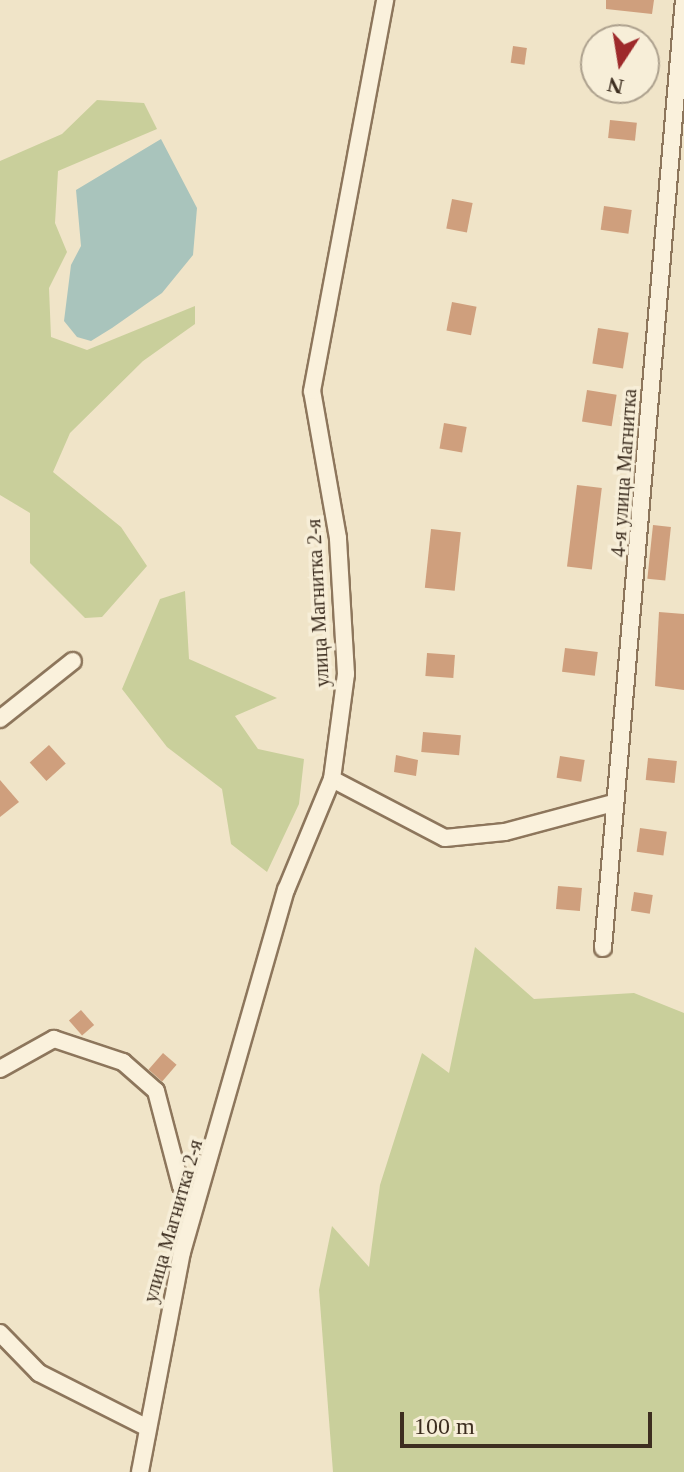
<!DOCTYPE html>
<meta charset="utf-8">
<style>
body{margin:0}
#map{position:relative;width:684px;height:1472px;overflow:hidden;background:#f0e4c8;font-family:Georgia,serif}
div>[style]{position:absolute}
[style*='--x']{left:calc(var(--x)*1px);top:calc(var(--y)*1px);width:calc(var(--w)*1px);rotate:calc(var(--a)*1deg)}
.green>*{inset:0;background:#c9cf9b}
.water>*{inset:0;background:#a9c4bc}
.building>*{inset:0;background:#cf9f7d;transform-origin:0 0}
.roads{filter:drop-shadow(2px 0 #8d765c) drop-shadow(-2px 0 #8d765c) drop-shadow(0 2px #8d765c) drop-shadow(0 -2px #8d765c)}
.minor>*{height:16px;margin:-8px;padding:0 8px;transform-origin:8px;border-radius:8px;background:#faf1dc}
span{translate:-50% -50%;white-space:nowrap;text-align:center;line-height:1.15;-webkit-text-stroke:7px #f7eed8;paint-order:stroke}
.street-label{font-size:20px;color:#3d2e20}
.north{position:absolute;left:580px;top:24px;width:80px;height:80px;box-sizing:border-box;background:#f7eed8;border:2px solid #ada18e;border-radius:50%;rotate:192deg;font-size:22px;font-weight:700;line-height:32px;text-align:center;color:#3d2e20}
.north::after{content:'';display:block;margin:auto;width:28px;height:36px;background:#9e2a2b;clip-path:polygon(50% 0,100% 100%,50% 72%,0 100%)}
.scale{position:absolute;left:400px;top:1412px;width:252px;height:36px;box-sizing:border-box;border:4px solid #3d2e20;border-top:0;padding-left:10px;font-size:24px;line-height:28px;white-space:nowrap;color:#3d2e20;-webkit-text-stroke:6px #f7eed8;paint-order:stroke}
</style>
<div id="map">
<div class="green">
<div style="clip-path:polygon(97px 100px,144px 103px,157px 129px,58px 171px,55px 223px,67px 252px,49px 288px,51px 337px,87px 350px,195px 306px,195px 324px,143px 361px,70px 433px,53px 472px,121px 527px,147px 566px,102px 617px,85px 618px,30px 563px,30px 513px,0 495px,0 161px,62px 134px)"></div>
<div style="clip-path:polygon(185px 591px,189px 659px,277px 698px,235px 716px,258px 749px,304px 759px,299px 804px,267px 872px,231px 844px,222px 789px,167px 747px,122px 689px,160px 599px)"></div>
<div style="clip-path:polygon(475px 947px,534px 999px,634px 993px,684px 1013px,684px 1472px,333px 1472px,319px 1290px,332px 1226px,369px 1267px,380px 1185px,422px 1053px,449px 1073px)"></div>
</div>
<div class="water">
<div style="clip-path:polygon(161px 139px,197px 208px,193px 255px,162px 293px,112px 328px,91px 341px,77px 337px,64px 321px,71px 265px,81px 246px,76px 190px)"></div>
</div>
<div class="building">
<div style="clip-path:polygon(606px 0,654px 0,652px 14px,606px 9px)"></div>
<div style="left:513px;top:46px;width:14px;height:17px;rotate:8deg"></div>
<div style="left:610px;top:120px;width:27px;height:18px;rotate:6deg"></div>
<div style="left:452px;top:199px;width:21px;height:30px;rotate:11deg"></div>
<div style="left:604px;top:206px;width:28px;height:24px;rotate:8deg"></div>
<div style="left:452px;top:302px;width:25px;height:29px;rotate:11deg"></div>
<div style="left:598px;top:328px;width:31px;height:36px;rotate:9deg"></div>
<div style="left:587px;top:390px;width:30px;height:32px;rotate:9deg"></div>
<div style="left:444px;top:423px;width:23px;height:26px;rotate:10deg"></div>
<div style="left:577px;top:485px;width:25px;height:82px;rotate:7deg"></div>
<div style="left:653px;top:525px;width:18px;height:54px;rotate:6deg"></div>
<div style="left:431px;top:529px;width:30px;height:59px;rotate:6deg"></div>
<div style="clip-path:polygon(659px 612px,684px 614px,684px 690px,655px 686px)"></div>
<div style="left:565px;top:648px;width:33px;height:24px;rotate:7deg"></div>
<div style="left:427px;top:653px;width:28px;height:23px;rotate:4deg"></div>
<div style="left:423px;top:732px;width:38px;height:20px;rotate:5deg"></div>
<div style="left:49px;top:745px;width:25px;height:26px;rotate:48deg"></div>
<div style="clip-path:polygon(396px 755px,418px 760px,416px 776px,394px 772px)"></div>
<div style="left:560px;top:756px;width:25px;height:22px;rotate:9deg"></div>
<div style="left:648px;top:758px;width:29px;height:22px;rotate:6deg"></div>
<div style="clip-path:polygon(0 780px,19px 802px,0 817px)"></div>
<div style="left:640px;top:828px;width:27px;height:24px;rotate:8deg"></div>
<div style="left:558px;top:886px;width:24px;height:23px;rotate:5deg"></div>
<div style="left:634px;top:892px;width:19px;height:19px;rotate:9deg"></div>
<div style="left:81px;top:1010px;width:20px;height:16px;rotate:49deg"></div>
<div style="left:163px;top:1053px;width:18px;height:22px;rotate:41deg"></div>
</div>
<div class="roads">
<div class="minor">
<div style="--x:0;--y:719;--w:93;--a:-38.5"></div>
<div style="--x:332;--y:779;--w:127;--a:27.6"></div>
<div style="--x:445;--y:838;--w:60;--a:-5.7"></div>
<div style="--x:505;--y:832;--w:112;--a:-15"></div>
<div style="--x:603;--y:948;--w:951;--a:-85.12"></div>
<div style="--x:0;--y:1069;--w:62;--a:-29.1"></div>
<div style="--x:54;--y:1039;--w:73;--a:18.4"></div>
<div style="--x:123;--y:1062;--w:44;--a:41.3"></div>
<div style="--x:156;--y:1091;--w:98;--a:75.3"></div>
<div style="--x:181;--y:1186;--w:24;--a:54"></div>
<div style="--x:0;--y:1333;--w:56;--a:45.7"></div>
<div style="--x:39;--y:1373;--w:120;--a:26.8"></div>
<div style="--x:140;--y:1472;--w:224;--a:-79.2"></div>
<div style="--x:182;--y:1252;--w:377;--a:-74"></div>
<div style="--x:286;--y:890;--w:120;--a:-67.5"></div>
<div style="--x:332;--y:779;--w:106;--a:-82.4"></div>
<div style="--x:346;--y:674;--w:136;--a:-93.4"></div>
<div style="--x:338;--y:538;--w:149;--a:-100"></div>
<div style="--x:312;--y:391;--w:398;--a:-79.4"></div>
</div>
</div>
<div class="street-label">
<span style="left:624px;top:473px;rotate:-86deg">4-я улица Магнитка</span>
<span style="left:318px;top:603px;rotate:-93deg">улица Магнитка 2-я</span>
<span style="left:173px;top:1221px;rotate:-74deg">улица Магнитка 2-я</span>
</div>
<div class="north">N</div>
<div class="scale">100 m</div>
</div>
